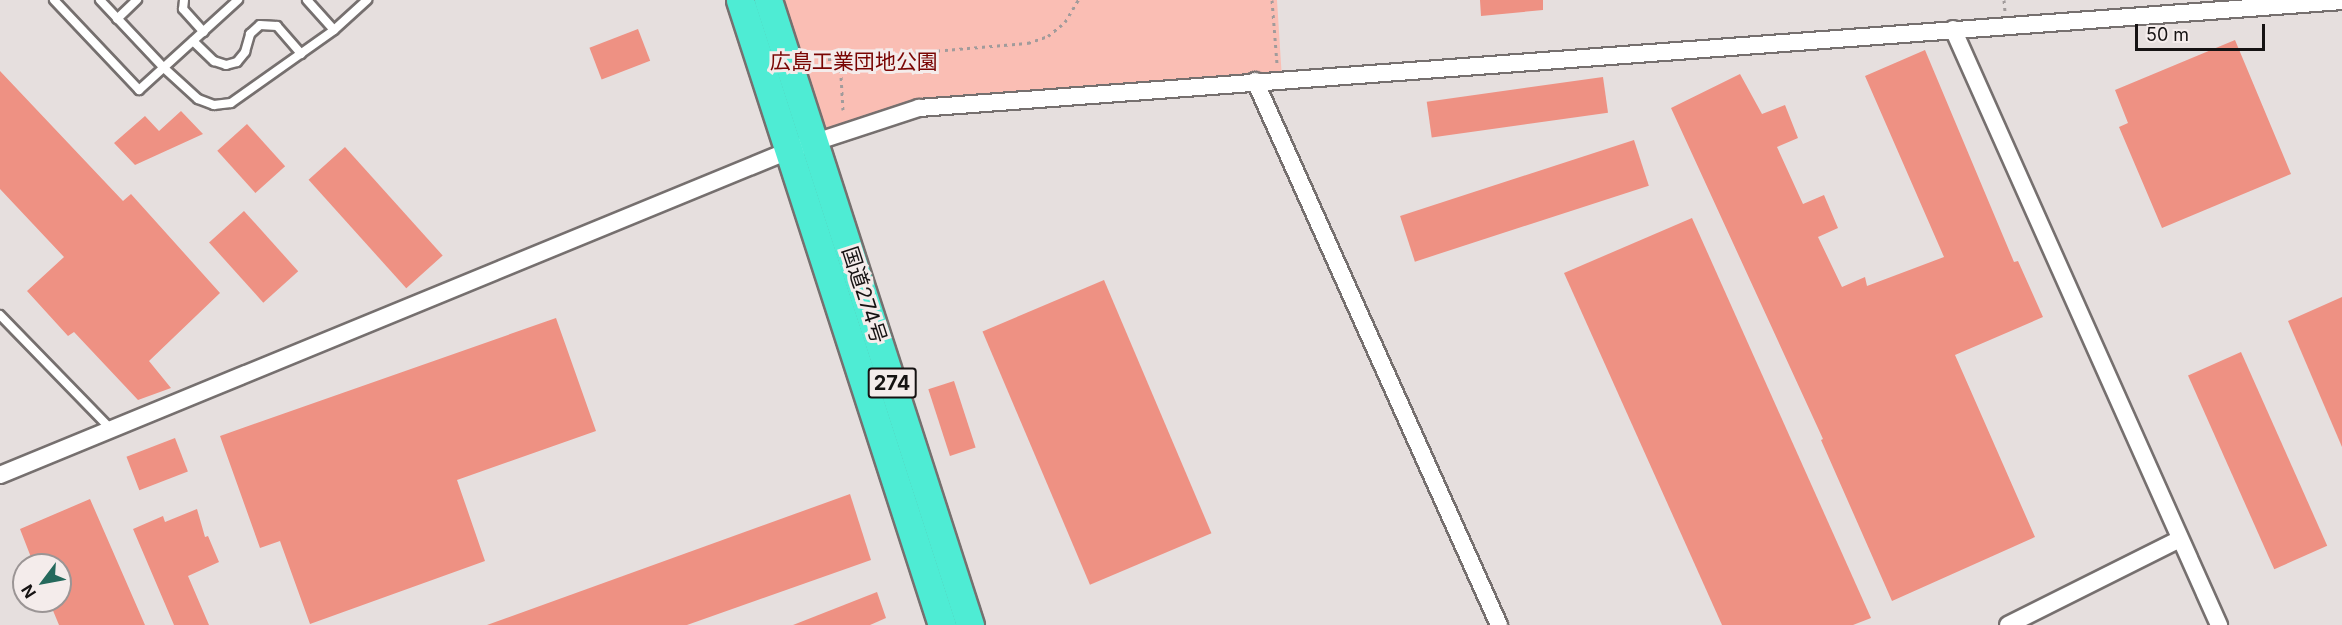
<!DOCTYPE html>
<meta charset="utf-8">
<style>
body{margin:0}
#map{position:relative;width:2342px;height:625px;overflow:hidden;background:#e6dfde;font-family:Inter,"Noto Sans JP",sans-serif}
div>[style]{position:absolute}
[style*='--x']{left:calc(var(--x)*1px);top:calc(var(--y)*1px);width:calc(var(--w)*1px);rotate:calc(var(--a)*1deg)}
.green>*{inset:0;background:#fabeb4}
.building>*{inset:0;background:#ee9183;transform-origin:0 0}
.path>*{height:3px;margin-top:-1.5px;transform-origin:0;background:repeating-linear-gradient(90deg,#a19b9b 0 3px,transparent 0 7.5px)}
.roads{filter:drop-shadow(2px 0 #76706f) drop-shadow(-2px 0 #76706f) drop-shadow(0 2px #76706f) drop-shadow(0 -2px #76706f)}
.service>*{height:8px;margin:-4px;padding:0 4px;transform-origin:4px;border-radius:4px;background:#fff}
.minor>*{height:16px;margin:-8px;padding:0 8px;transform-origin:8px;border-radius:8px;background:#fff}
.trunk>*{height:27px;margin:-13.5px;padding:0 13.5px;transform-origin:13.5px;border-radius:13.5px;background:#4eecd4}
span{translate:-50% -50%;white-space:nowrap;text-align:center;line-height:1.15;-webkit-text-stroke:6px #f4eceb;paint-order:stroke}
.shield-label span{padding:2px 4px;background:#f4eceb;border:2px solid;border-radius:4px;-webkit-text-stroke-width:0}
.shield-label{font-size:20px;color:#161313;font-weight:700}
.park-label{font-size:21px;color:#790503}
.street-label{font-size:21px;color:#161313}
.north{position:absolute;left:12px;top:553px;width:60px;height:60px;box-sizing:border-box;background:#f4eceb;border:2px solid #9b9595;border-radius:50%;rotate:238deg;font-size:16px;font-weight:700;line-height:24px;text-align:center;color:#161313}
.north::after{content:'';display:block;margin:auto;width:21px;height:27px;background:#25695c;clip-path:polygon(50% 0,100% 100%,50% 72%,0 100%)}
.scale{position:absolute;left:2135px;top:24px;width:130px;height:27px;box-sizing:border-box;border:3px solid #161313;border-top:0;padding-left:8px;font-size:18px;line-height:21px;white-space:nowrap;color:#161313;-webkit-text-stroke:4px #f4eceb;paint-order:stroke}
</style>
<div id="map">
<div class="green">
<div style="clip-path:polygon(768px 0,1277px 0,1282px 79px,919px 108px,813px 142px)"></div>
</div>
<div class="building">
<div style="clip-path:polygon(1480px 0,1543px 0,1543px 10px,1481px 16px)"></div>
<div style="left:638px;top:29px;width:34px;height:52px;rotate:69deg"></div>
<div style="clip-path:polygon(2235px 40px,2291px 174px,2162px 228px,2119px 127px,2128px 123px,2115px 90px)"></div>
<div style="clip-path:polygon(1925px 50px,2014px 262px,2018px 261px,2043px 317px,1955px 355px,2035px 537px,1892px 601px,1821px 440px,1823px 439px,1671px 108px,1740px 74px,1762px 114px,1785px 105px,1798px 138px,1777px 147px,1803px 204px,1824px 195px,1838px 228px,1818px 237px,1842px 287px,1865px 277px,1867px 286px,1944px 257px,1865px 76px)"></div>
<div style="clip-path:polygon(0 71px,123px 201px,131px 194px,220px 293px,149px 361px,171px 388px,138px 400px,74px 332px,68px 336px,27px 291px,64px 257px,0 189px)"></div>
<div style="left:1603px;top:77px;width:36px;height:178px;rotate:82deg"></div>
<div style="clip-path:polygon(181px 111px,203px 134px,135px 165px,114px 143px,145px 116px,159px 131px)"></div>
<div style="left:247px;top:124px;width:57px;height:40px;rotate:48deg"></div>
<div style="left:1634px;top:140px;width:48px;height:246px;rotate:72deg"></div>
<div style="left:345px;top:147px;width:146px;height:49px;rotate:48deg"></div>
<div style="left:244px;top:211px;width:81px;height:47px;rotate:48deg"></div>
<div style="clip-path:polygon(1692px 218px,1871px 618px,1853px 625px,1722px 625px,1564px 273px)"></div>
<div style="left:1104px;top:280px;width:275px;height:132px;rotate:67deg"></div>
<div style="clip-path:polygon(2342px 297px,2342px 447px,2288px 321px)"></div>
<div style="clip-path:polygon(556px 318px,596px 431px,457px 480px,485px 561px,310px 624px,280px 541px,260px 548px,220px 436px)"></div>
<div style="left:2241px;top:352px;width:212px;height:58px;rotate:66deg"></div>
<div style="left:954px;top:381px;width:70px;height:27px;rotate:72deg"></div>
<div style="left:175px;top:438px;width:36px;height:52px;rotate:69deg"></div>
<div style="clip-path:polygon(850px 494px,871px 560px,687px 625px,487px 625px)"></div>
<div style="clip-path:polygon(90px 499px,145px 625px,59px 625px,49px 601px,60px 601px,60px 565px,34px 565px,20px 529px)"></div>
<div style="clip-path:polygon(197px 509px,205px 537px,208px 536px,219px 562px,188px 576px,209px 625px,174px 625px,133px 529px,163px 516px,165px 522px)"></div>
<div style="clip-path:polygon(877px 592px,886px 618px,870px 625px,793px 625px)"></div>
</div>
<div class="path">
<div style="--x:1272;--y:0;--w:64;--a:85.5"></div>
<div style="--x:2004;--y:0;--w:11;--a:85"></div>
<div style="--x:828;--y:59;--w:12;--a:0"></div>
<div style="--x:843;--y:110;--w:51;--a:-93.4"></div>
<div style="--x:840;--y:59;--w:189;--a:-4.9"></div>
<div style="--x:1028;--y:43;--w:21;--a:-19"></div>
<div style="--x:1048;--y:36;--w:22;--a:-39"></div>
<div style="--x:1065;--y:22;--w:26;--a:-59"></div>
</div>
<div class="roads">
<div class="service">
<div style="--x:54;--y:0;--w:124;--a:46.6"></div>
<div style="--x:139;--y:90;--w:134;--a:-42.3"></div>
<div style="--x:100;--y:0;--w:93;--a:46.7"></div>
<div style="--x:164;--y:68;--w:46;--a:42.4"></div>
<div style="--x:198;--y:99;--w:17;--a:21"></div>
<div style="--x:214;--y:105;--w:17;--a:-7"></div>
<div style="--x:231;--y:103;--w:126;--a:-35.3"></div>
<div style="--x:334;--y:30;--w:45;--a:-42.3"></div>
<div style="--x:184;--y:0;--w:9;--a:96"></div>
<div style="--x:183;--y:9;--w:31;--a:48"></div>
<div style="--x:307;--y:0;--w:40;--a:48"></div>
<div style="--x:117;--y:19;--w:28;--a:-44"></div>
<div style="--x:193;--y:41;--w:29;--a:44"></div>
<div style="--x:214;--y:61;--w:13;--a:18"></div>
<div style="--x:226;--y:65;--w:11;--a:-15"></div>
<div style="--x:237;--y:62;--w:13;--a:-51"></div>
<div style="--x:245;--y:52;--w:19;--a:-74"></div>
<div style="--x:250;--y:34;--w:13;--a:-42"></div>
<div style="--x:260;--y:25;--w:17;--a:3"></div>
<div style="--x:277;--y:26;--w:37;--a:49"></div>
<div style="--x:0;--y:315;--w:159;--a:45.8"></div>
</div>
<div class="minor">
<div style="--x:1953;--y:29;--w:653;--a:65.95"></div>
<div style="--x:1255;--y:81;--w:596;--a:65.84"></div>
<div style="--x:0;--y:475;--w:852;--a:-22.35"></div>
<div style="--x:788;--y:151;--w:138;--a:-18.2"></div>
<div style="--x:919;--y:108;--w:1427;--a:-4.3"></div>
<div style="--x:2008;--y:625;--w:192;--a:-26.6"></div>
</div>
<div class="trunk">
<div style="--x:740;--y:0;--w:657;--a:72.09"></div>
<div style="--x:768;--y:0;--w:657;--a:72.09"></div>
</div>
</div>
<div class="shield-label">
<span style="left:892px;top:383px">274</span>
</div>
<div class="park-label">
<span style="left:854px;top:62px">広島工業団地公園</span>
</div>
<div class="street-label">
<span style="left:864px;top:295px;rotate:72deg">国道274号</span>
</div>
<div class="north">N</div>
<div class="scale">50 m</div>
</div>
